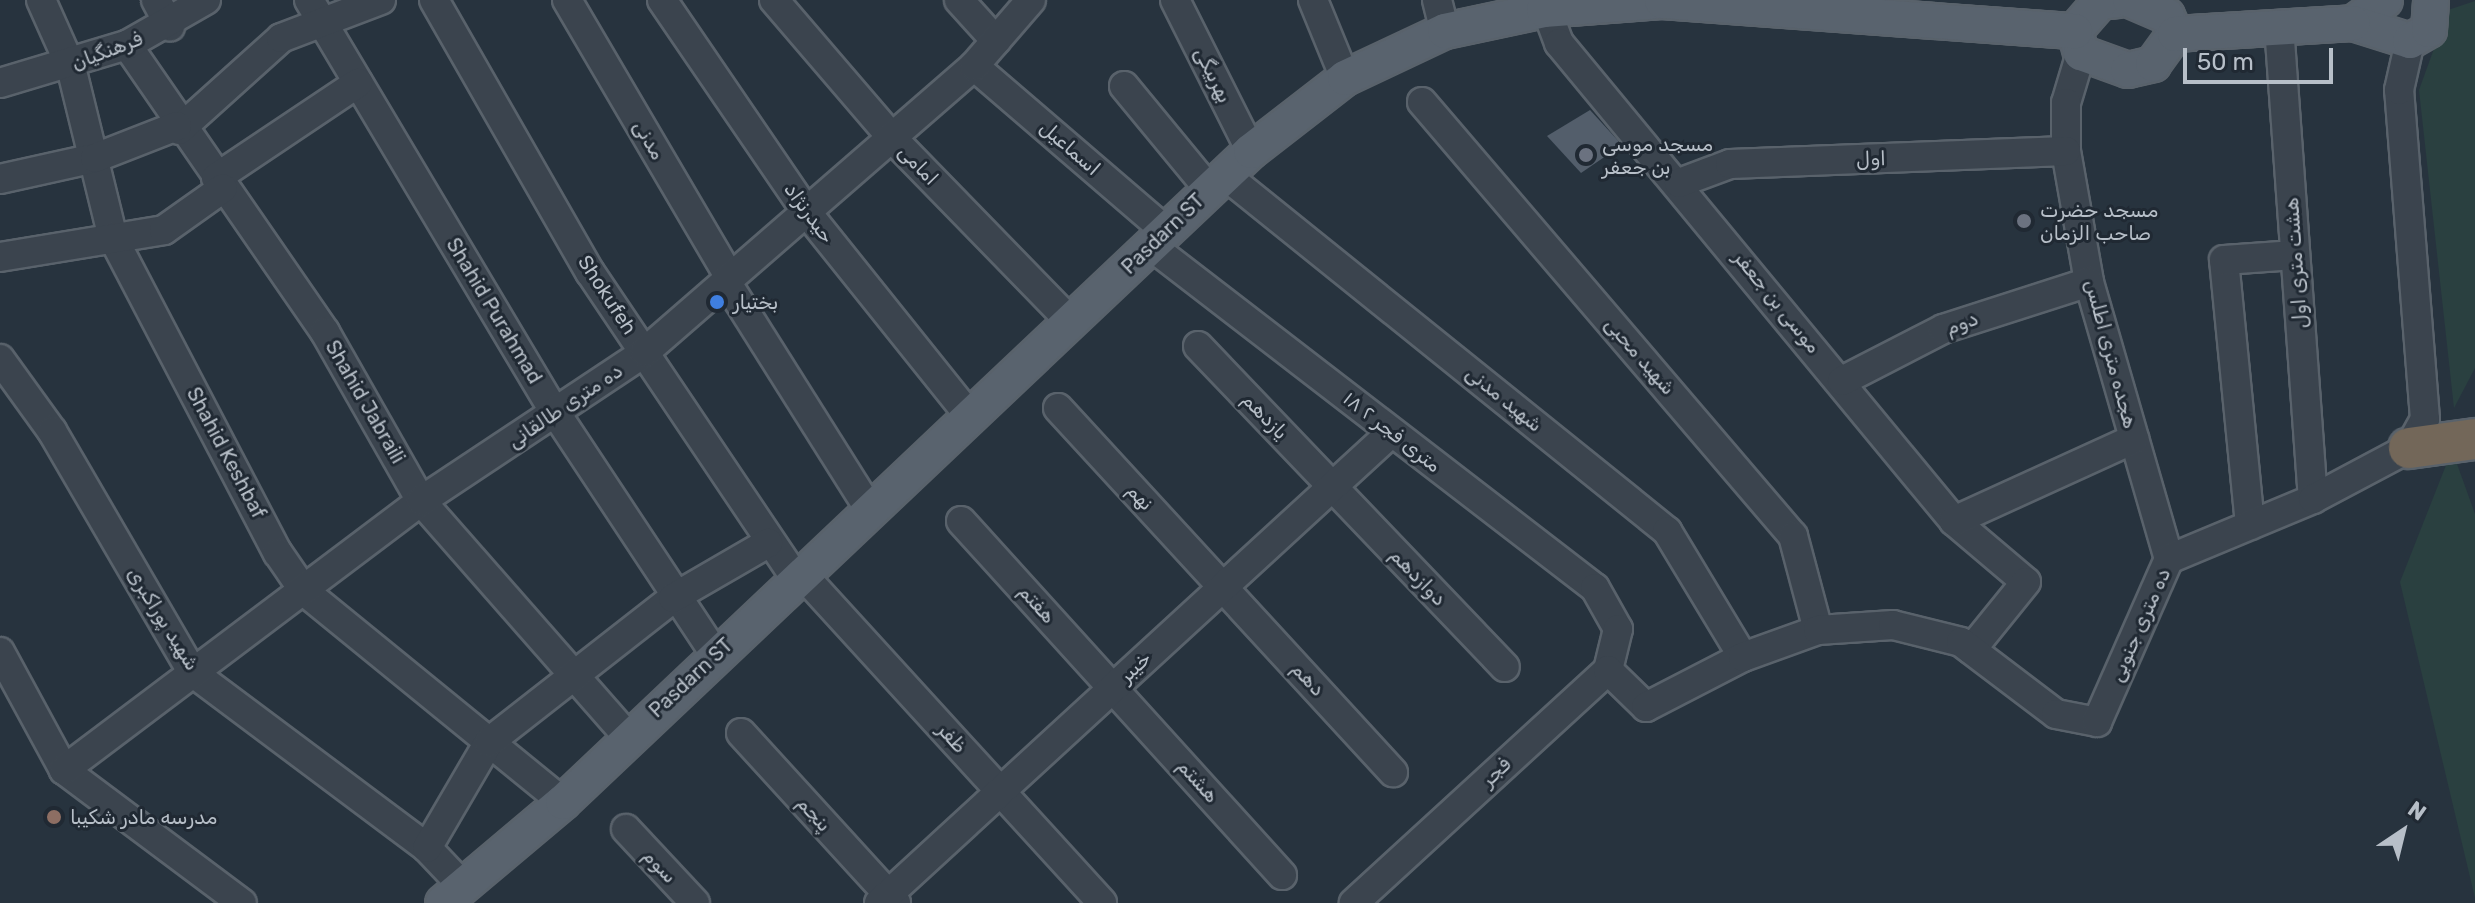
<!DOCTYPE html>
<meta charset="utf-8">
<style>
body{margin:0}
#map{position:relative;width:2475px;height:903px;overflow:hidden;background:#27333e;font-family:Rubik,"Noto Sans Arabic",sans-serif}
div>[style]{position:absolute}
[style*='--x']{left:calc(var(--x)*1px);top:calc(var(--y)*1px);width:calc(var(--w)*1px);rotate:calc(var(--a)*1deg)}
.green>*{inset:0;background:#2a4040}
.building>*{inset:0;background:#535e6b}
.roads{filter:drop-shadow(2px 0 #59626b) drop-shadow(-2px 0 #59626b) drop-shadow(0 2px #59626b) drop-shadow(0 -2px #59626b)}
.minor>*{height:28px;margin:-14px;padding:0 14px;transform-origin:14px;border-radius:14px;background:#3b444e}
.major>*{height:34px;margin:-17px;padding:0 17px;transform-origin:17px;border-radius:17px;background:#59636e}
.highway>*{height:40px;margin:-20px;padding:0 20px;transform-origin:20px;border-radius:20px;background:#736759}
.dots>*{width:22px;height:22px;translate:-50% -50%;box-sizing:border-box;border:4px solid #202933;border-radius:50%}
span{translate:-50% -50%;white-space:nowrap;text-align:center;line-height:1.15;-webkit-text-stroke:6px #202933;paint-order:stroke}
.street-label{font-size:20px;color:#b7bfc8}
.poi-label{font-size:20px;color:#b7bfc8}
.left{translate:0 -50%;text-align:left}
.north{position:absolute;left:2363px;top:791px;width:80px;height:80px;-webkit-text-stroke:6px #202933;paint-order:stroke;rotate:35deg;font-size:22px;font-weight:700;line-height:32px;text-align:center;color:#b7bfc8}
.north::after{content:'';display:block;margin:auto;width:28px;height:36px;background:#b7bfc8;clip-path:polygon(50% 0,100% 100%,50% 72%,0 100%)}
.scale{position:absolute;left:2183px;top:48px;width:150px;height:36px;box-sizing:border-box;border:4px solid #b7bfc8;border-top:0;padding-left:10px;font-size:24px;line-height:28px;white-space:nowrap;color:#b7bfc8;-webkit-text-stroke:6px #202933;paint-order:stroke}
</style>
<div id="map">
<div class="green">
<div style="clip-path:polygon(2475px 1px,2475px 368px,2454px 408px,2419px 90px,2448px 10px)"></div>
<div style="clip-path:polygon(2452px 450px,2475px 514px,2475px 898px,2400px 582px)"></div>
</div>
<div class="building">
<div style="clip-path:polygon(1590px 110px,1622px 145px,1581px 173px,1547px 136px)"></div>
</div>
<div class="roads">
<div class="minor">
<div style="--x:41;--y:0;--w:73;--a:65.9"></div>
<div style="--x:71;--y:67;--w:176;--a:76.2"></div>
<div style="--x:113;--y:238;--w:356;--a:62.4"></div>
<div style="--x:278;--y:553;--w:46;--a:55.6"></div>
<div style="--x:304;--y:591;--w:334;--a:39.2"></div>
<div style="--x:156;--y:0;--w:30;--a:62"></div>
<div style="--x:309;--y:0;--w:480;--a:59.2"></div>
<div style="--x:555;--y:412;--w:291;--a:56.5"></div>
<div style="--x:434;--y:0;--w:314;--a:60.2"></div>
<div style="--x:590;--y:272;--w:370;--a:56.1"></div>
<div style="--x:567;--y:0;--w:324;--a:59.6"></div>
<div style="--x:662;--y:0;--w:259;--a:55.7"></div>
<div style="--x:808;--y:214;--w:259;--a:51.3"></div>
<div style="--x:774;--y:0;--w:183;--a:49.4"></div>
<div style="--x:893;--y:139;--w:255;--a:45.8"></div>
<div style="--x:959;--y:0;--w:55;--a:47.9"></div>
<div style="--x:1175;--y:0;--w:169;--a:63.3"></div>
<div style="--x:1313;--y:0;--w:84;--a:67.7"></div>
<div style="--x:1437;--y:0;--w:32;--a:76"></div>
<div style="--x:1543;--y:0;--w:46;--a:69.6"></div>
<div style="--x:1559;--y:43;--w:620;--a:50.43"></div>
<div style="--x:1954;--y:521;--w:94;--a:40.3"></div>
<div style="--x:2026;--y:582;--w:87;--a:129"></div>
<div style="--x:2279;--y:26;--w:474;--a:85.9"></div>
<div style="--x:127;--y:45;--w:349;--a:55.4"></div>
<div style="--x:325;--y:332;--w:194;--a:60.4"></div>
<div style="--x:421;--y:501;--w:314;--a:48.7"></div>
<div style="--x:2081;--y:53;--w:52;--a:106.7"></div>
<div style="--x:2066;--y:103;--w:48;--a:90"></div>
<div style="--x:2066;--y:151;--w:133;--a:80"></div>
<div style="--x:2089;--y:282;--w:288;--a:73.9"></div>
<div style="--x:974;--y:66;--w:253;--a:40.7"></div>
<div style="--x:0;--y:83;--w:133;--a:-16.7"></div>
<div style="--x:127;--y:45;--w:91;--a:-29.7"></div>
<div style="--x:1124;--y:86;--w:134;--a:50.5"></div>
<div style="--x:1422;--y:102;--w:571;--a:49.47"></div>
<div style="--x:1793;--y:536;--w:97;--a:75.1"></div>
<div style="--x:179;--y:130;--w:137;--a:-42"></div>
<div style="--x:281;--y:38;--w:107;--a:-20.8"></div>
<div style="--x:1225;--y:175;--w:568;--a:38.85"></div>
<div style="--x:1667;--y:531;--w:147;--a:58.9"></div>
<div style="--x:216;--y:178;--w:171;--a:-33.8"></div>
<div style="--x:0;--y:179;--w:97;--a:-12.5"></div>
<div style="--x:95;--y:158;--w:88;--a:-21.3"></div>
<div style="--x:1679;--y:183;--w:54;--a:-20.4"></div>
<div style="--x:1730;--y:164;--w:336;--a:-2.2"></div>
<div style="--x:1151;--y:246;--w:560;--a:37.61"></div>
<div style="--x:1595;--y:588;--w:47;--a:60.7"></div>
<div style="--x:1618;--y:629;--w:42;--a:103.7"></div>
<div style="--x:1608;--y:670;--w:345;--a:137.5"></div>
<div style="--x:0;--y:257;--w:166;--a:-9.3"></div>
<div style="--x:164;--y:230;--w:72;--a:-35.4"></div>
<div style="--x:727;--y:283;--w:268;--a:57.8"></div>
<div style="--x:1198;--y:346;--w:444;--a:46.3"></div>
<div style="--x:0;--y:359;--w:89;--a:54.2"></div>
<div style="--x:52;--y:431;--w:279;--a:59.8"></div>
<div style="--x:192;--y:672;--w:294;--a:36.8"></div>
<div style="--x:427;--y:848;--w:51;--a:46.6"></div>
<div style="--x:1842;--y:381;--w:114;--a:-27.2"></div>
<div style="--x:1943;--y:329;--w:153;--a:-17.8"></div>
<div style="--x:1058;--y:408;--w:495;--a:47.4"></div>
<div style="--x:961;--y:521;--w:478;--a:47.8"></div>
<div style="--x:1954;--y:521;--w:198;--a:-24.5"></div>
<div style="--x:2250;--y:525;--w:266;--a:-95.6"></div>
<div style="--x:2224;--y:260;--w:71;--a:-4"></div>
<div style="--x:802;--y:574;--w:445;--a:47.6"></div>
<div style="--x:0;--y:652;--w:134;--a:61.5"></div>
<div style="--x:64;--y:770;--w:222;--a:36.8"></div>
<div style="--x:1608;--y:670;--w:53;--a:44.2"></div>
<div style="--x:1646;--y:707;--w:109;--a:-27.3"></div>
<div style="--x:1743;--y:657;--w:80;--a:-19.8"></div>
<div style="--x:1818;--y:630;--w:75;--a:-3.8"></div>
<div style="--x:1893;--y:625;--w:70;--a:14"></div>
<div style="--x:1961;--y:642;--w:119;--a:37.2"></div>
<div style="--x:2056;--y:714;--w:42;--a:11"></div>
<div style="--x:2097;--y:722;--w:178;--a:-66.2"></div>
<div style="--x:2169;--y:559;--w:156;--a:-22.6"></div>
<div style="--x:2313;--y:499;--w:109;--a:-28"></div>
<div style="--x:2409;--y:448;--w:33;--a:-61"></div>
<div style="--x:2425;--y:419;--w:330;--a:-94.5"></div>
<div style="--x:2399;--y:90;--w:50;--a:-77.3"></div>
<div style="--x:741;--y:733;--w:230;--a:47.6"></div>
<div style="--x:64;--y:770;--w:447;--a:-37"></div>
<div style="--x:421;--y:501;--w:269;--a:-33.6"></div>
<div style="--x:645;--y:352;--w:436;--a:-41"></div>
<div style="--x:974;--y:66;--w:87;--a:-49.2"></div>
<div style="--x:626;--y:829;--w:101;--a:47"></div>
<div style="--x:427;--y:848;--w:123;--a:-59.7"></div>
<div style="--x:489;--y:742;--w:234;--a:-38"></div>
<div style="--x:673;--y:598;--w:110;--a:-30.1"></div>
<div style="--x:879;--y:903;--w:696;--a:-42.56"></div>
</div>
<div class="major">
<div style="--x:2118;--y:0;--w:18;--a:174"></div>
<div style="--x:2100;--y:2;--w:38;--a:131"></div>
<div style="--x:2075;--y:31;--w:23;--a:75"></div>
<div style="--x:2081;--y:53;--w:50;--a:19.9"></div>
<div style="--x:2128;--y:70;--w:26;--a:-13"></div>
<div style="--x:2153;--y:64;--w:37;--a:-54"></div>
<div style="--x:2175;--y:34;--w:20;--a:-114"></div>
<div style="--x:2167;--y:16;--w:40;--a:-156.6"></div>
<div style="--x:2385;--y:0;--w:39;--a:144"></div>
<div style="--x:2353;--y:23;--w:60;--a:17.5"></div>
<div style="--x:2410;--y:41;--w:22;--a:-30"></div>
<div style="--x:2429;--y:30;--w:30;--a:-86"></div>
<div style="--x:2175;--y:34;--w:178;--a:-3.5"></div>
<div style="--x:443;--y:903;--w:157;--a:-40.1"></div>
<div style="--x:563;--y:802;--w:947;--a:-43.42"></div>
<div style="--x:1251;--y:151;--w:119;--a:-37.8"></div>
<div style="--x:1345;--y:78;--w:110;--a:-25.2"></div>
<div style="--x:1445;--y:31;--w:101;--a:-12"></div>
<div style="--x:1544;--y:10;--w:118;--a:-4.4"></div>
<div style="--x:1662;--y:1;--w:414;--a:4.2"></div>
</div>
<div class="highway">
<div style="--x:2409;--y:448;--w:67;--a:-7.8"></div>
</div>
</div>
<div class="dots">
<div style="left:1586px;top:155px;background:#6b7280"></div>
<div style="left:2024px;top:221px;background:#6b7280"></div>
<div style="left:717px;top:302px;background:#3f7fe0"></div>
<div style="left:54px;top:817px;background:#8d6e63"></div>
</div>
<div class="street-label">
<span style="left:107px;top:51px;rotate:-21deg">فرهنگیان</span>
<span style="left:1213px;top:75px;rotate:64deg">بهربیگی</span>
<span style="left:649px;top:140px;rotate:60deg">مدنی</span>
<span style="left:1070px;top:148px;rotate:41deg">اسماعیل</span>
<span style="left:1871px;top:159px;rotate:-2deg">اول</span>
<span style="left:918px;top:165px;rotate:46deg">امامی</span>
<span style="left:809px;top:213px;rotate:54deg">حیدرنژاد</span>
<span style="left:1163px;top:234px;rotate:-44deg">Pasdarn ST</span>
<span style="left:2296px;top:263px;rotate:-94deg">هشت متری اول</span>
<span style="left:607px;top:295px;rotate:57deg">Shokufeh</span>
<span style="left:1777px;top:302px;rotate:51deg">موسی بن جعفر</span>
<span style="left:494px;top:311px;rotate:59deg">Shahid Purahmad</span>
<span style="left:1962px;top:323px;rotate:-19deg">دوم</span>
<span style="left:2111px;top:354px;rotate:75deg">هجده متری اطلس</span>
<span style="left:1640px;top:356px;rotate:49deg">شهید محبی</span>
<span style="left:1504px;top:399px;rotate:39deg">شهید مدنی</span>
<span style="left:365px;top:402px;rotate:60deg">Shahid Jabraili</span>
<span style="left:565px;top:406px;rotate:-34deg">ده متری طالقانی</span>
<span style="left:1265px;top:416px;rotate:46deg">یازدهم</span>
<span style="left:1392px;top:432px;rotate:38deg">۱۸ متری فجر ۲</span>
<span style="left:226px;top:453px;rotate:62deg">Shahid Keshbaf</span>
<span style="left:1140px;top:497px;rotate:47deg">نهم</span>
<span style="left:1418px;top:577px;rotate:46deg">دوازدهم</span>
<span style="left:1037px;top:604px;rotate:48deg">هفتم</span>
<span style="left:163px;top:619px;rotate:58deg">شهید پوراکبری</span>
<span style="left:2140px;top:625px;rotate:-66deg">ده متری جنوبی</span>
<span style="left:1135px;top:667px;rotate:-43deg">خیبر</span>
<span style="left:691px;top:678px;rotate:-43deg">Pasdarn ST</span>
<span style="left:1308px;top:679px;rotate:47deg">دهم</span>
<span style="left:952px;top:738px;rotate:48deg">ظفر</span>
<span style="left:1496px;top:772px;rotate:-43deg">فجر</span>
<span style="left:1198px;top:781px;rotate:48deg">هشتم</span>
<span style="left:814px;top:814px;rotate:48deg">پنجم</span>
<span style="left:660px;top:866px;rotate:47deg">سوم</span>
</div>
<div class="poi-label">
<span class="left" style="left:1602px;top:156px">مسجد موسی<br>بن جعفر</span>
<span class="left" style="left:2040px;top:222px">مسجد حضرت<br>صاحب الزمان</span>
<span class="left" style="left:733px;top:302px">بختیار</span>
<span class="left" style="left:70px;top:817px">مدرسه مادر شکیبا</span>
</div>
<div class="north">N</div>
<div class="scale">50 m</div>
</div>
